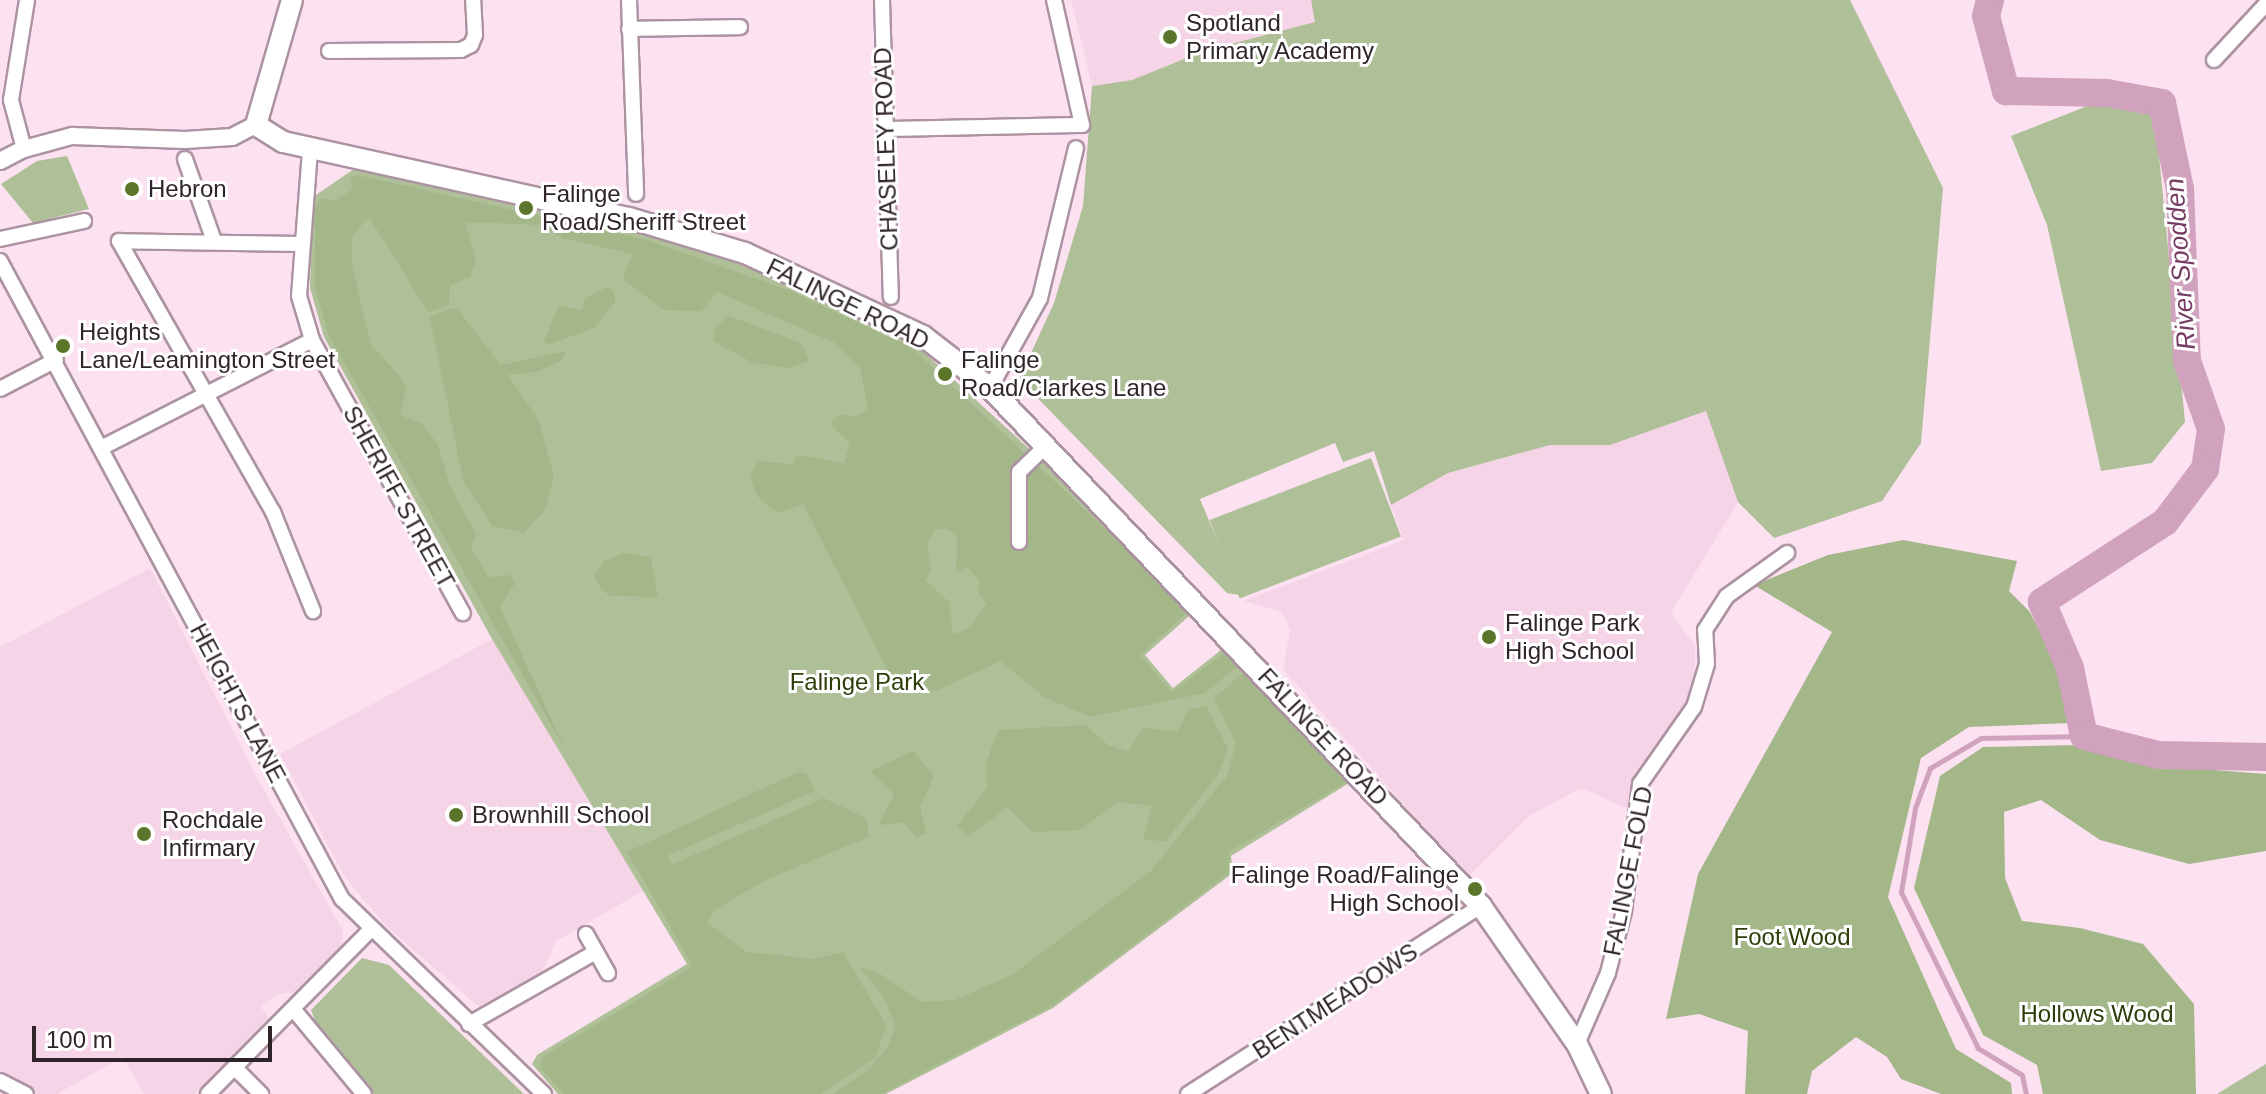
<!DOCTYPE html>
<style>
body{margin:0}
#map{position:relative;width:2266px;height:1094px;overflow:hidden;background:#fce1f1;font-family:Arial,sans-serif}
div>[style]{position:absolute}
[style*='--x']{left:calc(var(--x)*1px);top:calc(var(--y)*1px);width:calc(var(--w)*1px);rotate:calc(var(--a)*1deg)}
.built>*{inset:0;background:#f6d4e8}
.green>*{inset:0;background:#afc098;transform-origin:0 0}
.forest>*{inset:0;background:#a4b789}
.stream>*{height:5px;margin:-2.5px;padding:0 2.5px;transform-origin:2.5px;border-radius:2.5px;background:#d0a2be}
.river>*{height:28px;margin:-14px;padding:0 14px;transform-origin:14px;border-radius:14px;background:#d0a2be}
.roads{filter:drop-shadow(2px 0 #ac93a2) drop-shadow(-2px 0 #ac93a2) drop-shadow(0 2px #ac93a2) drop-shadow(0 -2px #ac93a2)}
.minor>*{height:14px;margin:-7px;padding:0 7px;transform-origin:7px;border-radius:7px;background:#fff}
.tertiary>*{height:16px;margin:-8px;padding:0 8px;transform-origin:8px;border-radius:8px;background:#fff}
.secondary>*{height:20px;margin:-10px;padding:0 10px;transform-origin:10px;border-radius:10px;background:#fff}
.dots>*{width:22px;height:22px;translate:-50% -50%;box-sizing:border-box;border:4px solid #fff;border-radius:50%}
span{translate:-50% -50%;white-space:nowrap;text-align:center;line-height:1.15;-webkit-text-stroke:6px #fff;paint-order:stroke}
.poi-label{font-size:24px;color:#2e242a}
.left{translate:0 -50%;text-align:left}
.right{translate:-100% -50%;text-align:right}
.street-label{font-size:24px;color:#2e242a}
.park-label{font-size:24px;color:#2d3e0a}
.water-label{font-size:26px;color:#773c63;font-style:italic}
.scale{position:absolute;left:32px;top:1026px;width:240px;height:36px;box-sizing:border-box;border:4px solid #2e242a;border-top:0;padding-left:10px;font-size:24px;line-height:28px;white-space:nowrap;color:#2e242a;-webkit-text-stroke:6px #fff;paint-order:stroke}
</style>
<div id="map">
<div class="built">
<div style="clip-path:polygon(1071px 0,1311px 0,1316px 22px,1204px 51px,1132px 80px,1092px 86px)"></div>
<div style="clip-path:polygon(1706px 410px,1738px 502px,1671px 613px,1695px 645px,1695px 704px,1635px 779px,1630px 810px,1581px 788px,1529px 816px,1468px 877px,1283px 669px,1290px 630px,1282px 612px,1244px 601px,1404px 540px,1391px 505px,1448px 473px,1550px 445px,1610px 445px)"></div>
<div style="clip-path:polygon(150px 568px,256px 776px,343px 931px,342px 952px,299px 992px,277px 994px,261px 1007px,271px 1021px,194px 1094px,144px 1094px,123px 1057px,57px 1094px,31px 1094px,0 1081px,0 647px)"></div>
<div style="clip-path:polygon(492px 639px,645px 890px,556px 941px,542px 972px,479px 1007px,386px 926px,344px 876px,280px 754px)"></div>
</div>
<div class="green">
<div style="clip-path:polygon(1311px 0,1850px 0,1943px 188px,1921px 443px,1882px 501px,1774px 538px,1738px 502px,1706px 411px,1610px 445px,1550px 445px,1448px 473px,1391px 505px,1374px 451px,1343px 462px,1335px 443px,1200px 499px,1240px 595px,1227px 593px,1019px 379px,1054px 303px,1083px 206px,1092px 86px,1132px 80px,1204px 51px,1315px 22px)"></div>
<div style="clip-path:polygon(2095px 103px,2154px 104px,2185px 422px,2152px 463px,2101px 471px,2047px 225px,2011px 136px)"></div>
<div style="clip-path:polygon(67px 156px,89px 209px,33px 223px,1px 184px,37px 161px)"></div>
<div style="clip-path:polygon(354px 169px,645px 235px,731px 260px,915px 344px,1135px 546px,1196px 610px,1145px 655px,1173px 688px,1226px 646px,1354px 780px,1231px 856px,1233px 873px,1053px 1008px,886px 1094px,558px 1094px,532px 1064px,537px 1055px,687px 964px,492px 639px,324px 337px,310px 288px,313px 197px)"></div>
<div style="left:1371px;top:458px;width:84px;height:173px;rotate:69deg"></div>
<div style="clip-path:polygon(362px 958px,389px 965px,524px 1094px,373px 1094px,317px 1026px,311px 1010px)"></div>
<div style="clip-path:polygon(2266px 1064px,2266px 1094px,2217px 1094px)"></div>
</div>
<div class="forest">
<div style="clip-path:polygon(evenodd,357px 175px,647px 240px,788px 290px,911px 347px,1191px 609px,1140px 655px,1172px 692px,1225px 652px,1237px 667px,1205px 693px,1090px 717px,1044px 697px,1001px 661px,933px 692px,892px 679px,803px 504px,777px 513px,757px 496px,750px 477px,758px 461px,793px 464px,797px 455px,844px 463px,850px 443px,830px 424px,839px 415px,857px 416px,868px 409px,860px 367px,835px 343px,717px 292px,701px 311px,664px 310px,623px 279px,632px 254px,562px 238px,541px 225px,465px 222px,476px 259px,470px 277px,450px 285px,449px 305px,428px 312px,369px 217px,352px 236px,352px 265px,371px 345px,401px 377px,406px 389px,400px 415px,421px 423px,437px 443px,450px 486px,476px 534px,471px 547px,488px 577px,509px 575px,515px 583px,500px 607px,566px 751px,329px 336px,315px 288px,315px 208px,320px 198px,336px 200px,353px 189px,350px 178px,357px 175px,936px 529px,947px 529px,957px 537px,956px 572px,967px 567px,980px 582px,977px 591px,987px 603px,970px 628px,953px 634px,949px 602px,926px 580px,931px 571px,927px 544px,936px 529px)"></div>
<div style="clip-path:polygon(607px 287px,614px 291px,615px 302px,594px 328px,551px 344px,544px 342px,558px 306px,582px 310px,585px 298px)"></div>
<div style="clip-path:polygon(450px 308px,458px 310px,501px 365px,566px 351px,562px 360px,537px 372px,508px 375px,538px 419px,554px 475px,545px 510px,524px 533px,492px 526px,463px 480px,430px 317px)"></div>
<div style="clip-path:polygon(729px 316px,801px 343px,810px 361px,789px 368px,753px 363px,713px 341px,716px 326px)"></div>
<div style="clip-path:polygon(1903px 540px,2017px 561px,2009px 591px,2030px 612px,2052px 655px,2072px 723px,1969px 727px,1921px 758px,1888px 897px,1956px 1049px,2011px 1083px,2012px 1094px,1941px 1094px,1901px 1079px,1887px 1057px,1856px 1037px,1812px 1071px,1807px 1094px,1745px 1094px,1748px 1031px,1699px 1014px,1666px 1019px,1698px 874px,1832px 632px,1754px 585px,1828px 555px)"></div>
<div style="clip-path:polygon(623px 553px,651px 557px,658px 597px,611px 596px,601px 590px,594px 575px,604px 561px)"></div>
<div style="clip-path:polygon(1244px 672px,1350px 780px,1229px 852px,1230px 872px,1052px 1006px,881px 1094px,833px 1094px,868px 1070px,888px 1047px,895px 1025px,885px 1000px,859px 966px,882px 975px,922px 1002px,955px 1000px,1013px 974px,1151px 871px,1227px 776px,1236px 743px,1214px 698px)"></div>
<div style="clip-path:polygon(1206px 706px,1228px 748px,1219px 773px,1166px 841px,1143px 840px,1152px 806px,1119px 802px,1079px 830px,1032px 832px,1008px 807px,968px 836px,957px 826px,987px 788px,986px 764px,998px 730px,1085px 725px,1108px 745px,1128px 751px,1144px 727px,1177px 732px,1189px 709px)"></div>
<div style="clip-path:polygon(2079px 745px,2149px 765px,2266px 774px,2266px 851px,2189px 864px,2100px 840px,2041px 800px,2004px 812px,2005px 878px,2022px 921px,2080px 928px,2143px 944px,2194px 1004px,2196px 1094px,2043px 1094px,2037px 1065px,1983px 1035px,1914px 888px,1940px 776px,1983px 747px)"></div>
<div style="clip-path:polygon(913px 751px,934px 776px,920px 806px,926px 833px,917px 838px,904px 823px,878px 825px,894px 795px,870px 771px)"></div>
<div style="clip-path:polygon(798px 772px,807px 774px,815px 791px,667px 856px,673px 864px,824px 798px,867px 819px,869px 837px,768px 879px,716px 909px,707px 923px,747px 952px,814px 959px,843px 952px,886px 1025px,876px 1057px,820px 1094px,564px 1094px,540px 1068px,542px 1057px,693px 966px,627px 852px)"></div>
</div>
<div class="stream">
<div style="--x:2026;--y:1094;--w:19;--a:-102"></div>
<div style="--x:2022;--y:1075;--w:52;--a:-148.5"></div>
<div style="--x:1978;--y:1048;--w:174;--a:-116.3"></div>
<div style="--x:1901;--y:892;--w:85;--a:-80.5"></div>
<div style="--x:1915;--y:808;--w:43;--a:-69.4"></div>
<div style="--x:1930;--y:768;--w:59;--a:-30.5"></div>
<div style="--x:1981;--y:738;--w:103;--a:-1.1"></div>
</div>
<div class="river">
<div style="--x:1990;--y:0;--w:16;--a:104"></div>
<div style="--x:1986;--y:16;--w:78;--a:75.1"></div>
<div style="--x:2006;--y:91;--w:101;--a:1.1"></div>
<div style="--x:2107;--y:93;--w:56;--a:10.3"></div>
<div style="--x:2162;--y:103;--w:88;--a:78.2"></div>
<div style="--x:2180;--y:189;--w:172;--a:87.7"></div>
<div style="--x:2187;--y:361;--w:72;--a:70.6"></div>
<div style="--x:2211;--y:429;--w:40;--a:98.5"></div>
<div style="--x:2205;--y:469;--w:66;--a:127"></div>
<div style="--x:2165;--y:522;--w:147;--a:147"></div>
<div style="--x:2042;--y:602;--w:72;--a:67"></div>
<div style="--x:2070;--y:668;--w:69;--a:78.4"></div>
<div style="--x:2084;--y:736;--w:76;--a:14.4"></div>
<div style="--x:2158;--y:755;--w:108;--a:1.1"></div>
</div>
<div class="roads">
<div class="minor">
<div style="--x:629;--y:0;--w:194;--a:87.9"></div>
<div style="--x:882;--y:0;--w:297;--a:88.3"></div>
<div style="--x:629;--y:29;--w:111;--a:-1"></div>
<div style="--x:329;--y:51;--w:132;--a:-0.4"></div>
<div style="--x:461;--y:50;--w:11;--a:-27"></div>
<div style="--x:471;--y:45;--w:11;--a:-68"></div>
<div style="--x:475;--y:35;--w:35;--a:-93"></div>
<div style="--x:2214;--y:60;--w:76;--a:-47.1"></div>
<div style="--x:885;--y:129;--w:197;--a:-1.2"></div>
<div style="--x:1082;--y:125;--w:128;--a:-102.6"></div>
<div style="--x:24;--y:149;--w:51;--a:-104.9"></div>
<div style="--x:11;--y:100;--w:101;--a:-80.9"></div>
<div style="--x:310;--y:150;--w:146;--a:94.3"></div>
<div style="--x:299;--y:296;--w:46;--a:73.5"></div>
<div style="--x:312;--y:340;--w:312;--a:61.1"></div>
<div style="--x:185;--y:159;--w:87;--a:70.5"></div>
<div style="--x:0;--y:239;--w:86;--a:-12.1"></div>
<div style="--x:300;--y:244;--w:181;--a:-179.1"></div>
<div style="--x:119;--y:241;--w:312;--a:60.4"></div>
<div style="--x:273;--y:512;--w:107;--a:68"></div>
<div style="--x:0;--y:261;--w:724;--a:61.81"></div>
<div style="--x:342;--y:899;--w:281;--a:44"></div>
<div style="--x:990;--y:388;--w:103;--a:-60.9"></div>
<div style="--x:1040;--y:298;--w:154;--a:-76.5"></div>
<div style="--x:0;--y:389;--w:63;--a:-27.4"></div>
<div style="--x:103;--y:447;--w:235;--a:-27.1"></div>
<div style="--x:1019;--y:542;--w:70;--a:-90"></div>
<div style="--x:1019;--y:472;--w:37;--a:-44"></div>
<div style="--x:586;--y:934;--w:45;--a:60.6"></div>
<div style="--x:294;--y:1010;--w:109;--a:50.2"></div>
<div style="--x:469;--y:1024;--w:146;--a:-29.6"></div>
<div style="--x:1577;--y:1044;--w:77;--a:-66.4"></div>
<div style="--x:1608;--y:973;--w:64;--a:-75.5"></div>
<div style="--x:1624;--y:911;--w:128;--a:-82.8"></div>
<div style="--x:1640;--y:784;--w:94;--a:-55"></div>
<div style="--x:1694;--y:707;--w:45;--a:-73.2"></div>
<div style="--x:1707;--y:664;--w:34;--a:-93"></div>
<div style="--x:1705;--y:630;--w:40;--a:-57.1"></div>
<div style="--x:1727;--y:596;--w:74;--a:-35.6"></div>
<div style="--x:235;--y:1068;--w:37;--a:45"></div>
<div style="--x:0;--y:1081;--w:29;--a:27"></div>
<div style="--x:208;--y:1094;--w:233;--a:-45.3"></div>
<div style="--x:1188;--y:1094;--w:348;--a:-32.7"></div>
</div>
<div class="tertiary">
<div style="--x:0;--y:161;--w:27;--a:-27"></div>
<div style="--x:24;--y:149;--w:50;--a:-15.2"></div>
<div style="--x:72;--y:136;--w:113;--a:2"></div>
<div style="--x:185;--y:140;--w:47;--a:-3.7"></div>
<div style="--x:232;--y:137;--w:27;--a:-27"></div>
</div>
<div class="secondary">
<div style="--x:292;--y:0;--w:130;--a:106.1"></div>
<div style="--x:256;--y:125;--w:32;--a:32"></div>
<div style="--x:283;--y:142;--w:354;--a:12.4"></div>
<div style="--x:629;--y:218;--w:121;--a:16.8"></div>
<div style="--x:745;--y:253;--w:196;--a:25"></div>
<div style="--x:923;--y:336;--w:85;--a:37.8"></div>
<div style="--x:990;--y:388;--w:714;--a:46.53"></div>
<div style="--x:1481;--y:906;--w:168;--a:55.2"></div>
<div style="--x:1577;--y:1044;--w:55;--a:64.4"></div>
</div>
</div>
<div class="dots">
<div style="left:1170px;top:37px;background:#5b762a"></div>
<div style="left:132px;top:189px;background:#5b762a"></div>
<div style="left:526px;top:208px;background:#5b762a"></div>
<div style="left:63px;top:346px;background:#5b762a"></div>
<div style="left:945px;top:374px;background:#5b762a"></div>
<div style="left:1489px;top:637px;background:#5b762a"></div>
<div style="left:456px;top:815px;background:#5b762a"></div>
<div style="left:144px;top:834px;background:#5b762a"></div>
<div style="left:1475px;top:889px;background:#5b762a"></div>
</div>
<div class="poi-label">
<span class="left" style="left:1186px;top:37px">Spotland<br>Primary Academy</span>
<span class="left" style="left:148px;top:189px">Hebron</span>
<span class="left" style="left:542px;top:208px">Falinge<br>Road/Sheriff Street</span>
<span class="left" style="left:79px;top:346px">Heights<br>Lane/Leamington Street</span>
<span class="left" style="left:961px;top:374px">Falinge<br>Road/Clarkes Lane</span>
<span class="left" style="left:1505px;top:637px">Falinge Park<br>High School</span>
<span class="left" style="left:472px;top:815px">Brownhill School</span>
<span class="left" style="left:162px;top:834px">Rochdale<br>Infirmary</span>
<span class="right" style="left:1459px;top:889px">Falinge Road/Falinge<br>High School</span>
</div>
<div class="street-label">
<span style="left:886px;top:149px;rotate:-92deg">CHASELEY ROAD</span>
<span style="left:848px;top:304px;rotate:26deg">FALINGE ROAD</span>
<span style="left:399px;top:497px;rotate:61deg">SHERIFF STREET</span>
<span style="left:238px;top:703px;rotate:62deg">HEIGHTS LANE</span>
<span style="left:1323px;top:737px;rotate:47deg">FALINGE ROAD</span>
<span style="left:1628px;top:871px;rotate:-79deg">FALINGE FOLD</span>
<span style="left:1335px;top:1001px;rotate:-33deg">BENTMEADOWS</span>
</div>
<div class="park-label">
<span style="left:857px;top:682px">Falinge Park</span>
<span style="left:1792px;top:937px">Foot Wood</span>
<span style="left:2097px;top:1014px">Hollows Wood</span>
</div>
<div class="water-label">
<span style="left:2181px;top:264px;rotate:-94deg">River Spodden</span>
</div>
<div class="scale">100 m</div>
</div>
